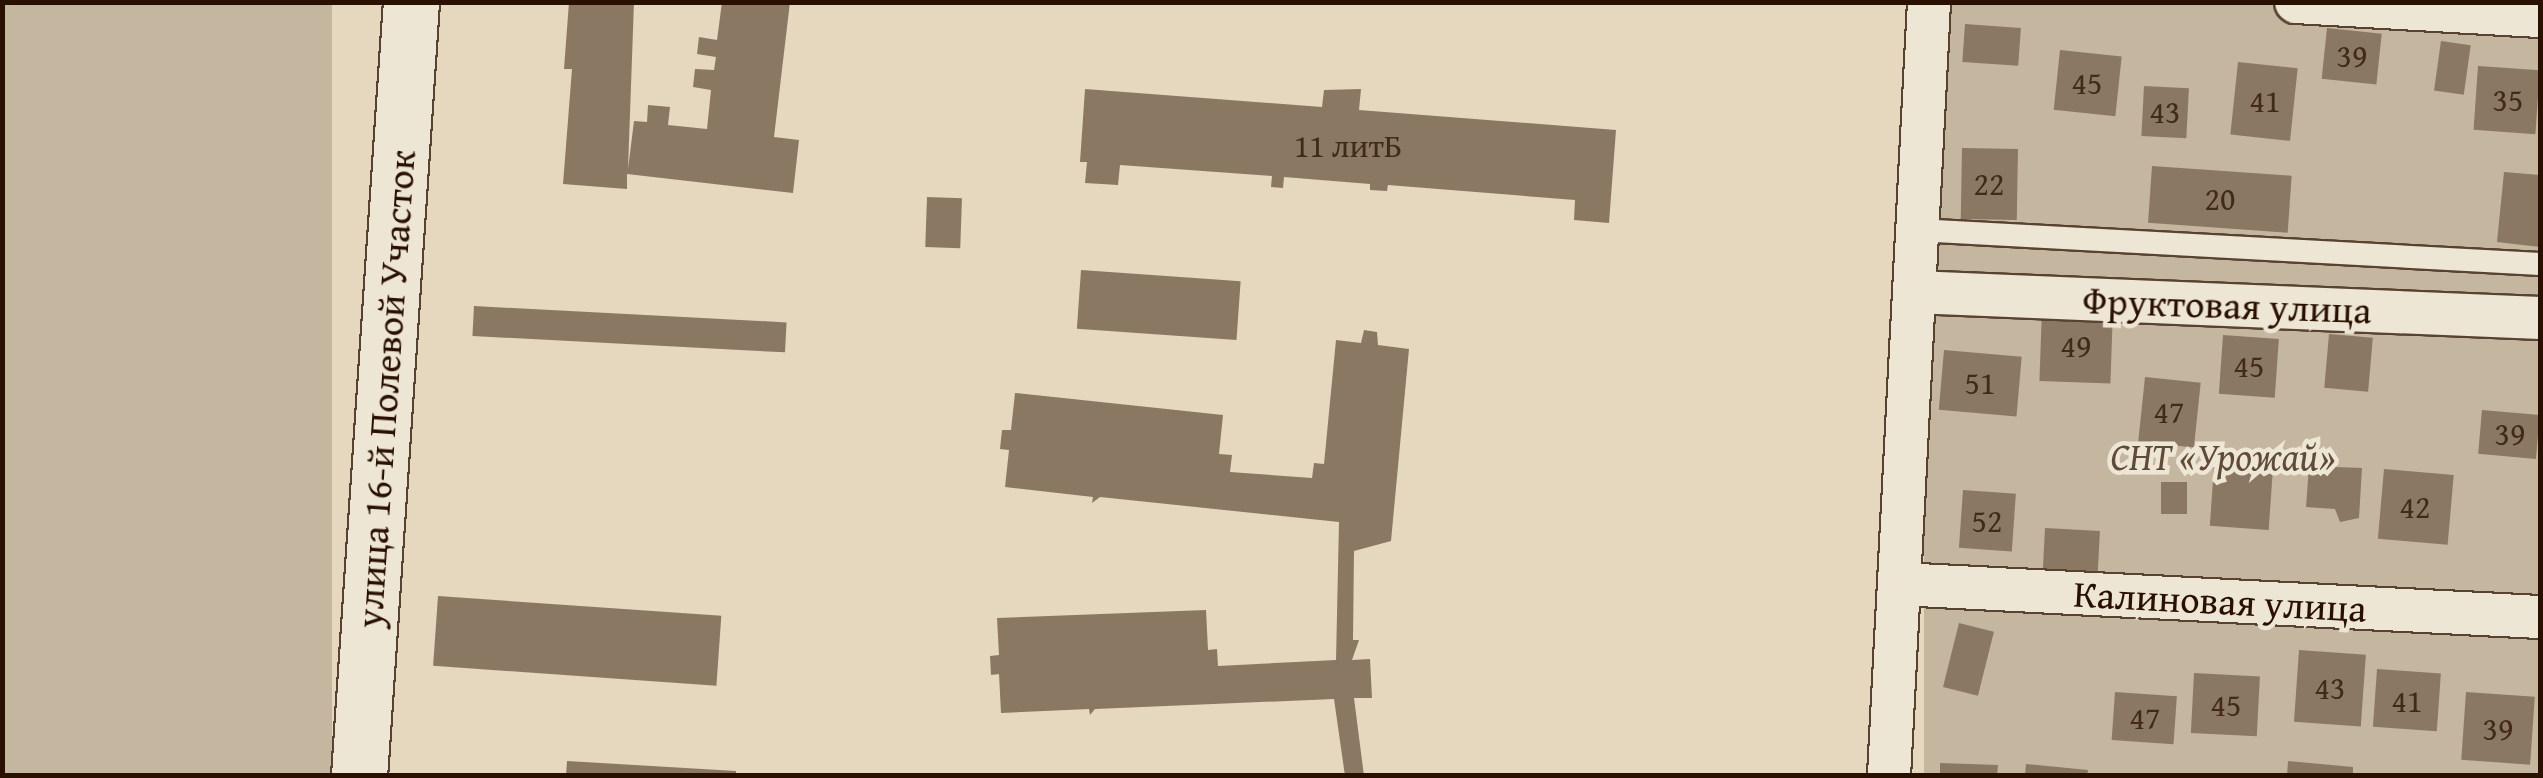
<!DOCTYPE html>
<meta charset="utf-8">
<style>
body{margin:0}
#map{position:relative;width:2543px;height:778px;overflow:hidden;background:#e5d8bf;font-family:"Gentium Book Plus",serif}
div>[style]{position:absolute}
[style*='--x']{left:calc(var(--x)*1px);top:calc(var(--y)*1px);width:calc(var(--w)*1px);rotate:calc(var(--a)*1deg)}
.green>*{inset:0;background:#c5b69f;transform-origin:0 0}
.building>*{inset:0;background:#8b7863;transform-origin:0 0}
.roads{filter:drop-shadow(2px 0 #584230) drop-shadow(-2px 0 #584230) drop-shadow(0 2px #584230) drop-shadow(0 -2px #584230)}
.service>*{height:22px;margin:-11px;padding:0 11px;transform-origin:11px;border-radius:11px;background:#eee6d5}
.minor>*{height:42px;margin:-21px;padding:0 21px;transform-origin:21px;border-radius:21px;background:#eee6d5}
.tertiary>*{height:55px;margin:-27.5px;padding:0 27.5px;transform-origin:27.5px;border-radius:27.5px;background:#eee6d5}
span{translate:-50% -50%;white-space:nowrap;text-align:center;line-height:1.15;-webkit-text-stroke:9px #eee6d5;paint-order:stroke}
.number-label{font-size:32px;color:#422a19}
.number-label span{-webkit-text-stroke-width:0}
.street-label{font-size:38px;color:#291000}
.park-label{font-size:38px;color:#604a38;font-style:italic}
.frame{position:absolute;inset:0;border:5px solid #291000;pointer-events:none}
</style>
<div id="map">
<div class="green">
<div style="left:2px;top:3px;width:330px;height:772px"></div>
<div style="left:1924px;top:3px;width:616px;height:774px"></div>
</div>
<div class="building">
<div style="clip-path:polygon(569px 2px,634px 2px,628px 169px,634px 121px,647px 122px,648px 105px,670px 107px,668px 125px,707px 129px,711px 90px,693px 87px,695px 69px,714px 70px,716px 57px,697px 54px,699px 37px,717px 40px,722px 2px,790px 2px,774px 137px,799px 140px,793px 193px,627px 174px,627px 189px,563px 184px,572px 69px,564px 69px)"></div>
<div style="left:1965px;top:24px;width:56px;height:38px;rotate:4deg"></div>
<div style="left:2327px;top:28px;width:55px;height:51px;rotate:6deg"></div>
<div style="left:2441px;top:41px;width:30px;height:50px;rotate:8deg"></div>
<div style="left:2060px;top:50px;width:62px;height:60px;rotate:6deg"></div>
<div style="left:2238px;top:62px;width:60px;height:73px;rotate:6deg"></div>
<div style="left:2478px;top:66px;width:62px;height:64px;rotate:4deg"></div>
<div style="left:2144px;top:86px;width:45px;height:50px;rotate:3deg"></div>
<div style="clip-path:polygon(1085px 89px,1322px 107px,1324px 90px,1361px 89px,1359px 110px,1616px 130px,1609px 223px,1574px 220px,1575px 200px,1388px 185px,1387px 191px,1370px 190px,1370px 184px,1284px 177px,1283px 188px,1271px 187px,1272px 176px,1120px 165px,1118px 185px,1085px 183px,1087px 162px,1080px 162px)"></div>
<div style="left:1962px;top:148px;width:56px;height:71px;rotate:1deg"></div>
<div style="left:2152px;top:166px;width:140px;height:57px;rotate:4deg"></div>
<div style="clip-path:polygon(2504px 172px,2540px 175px,2540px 247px,2497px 242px)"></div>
<div style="left:927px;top:197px;width:35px;height:50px;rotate:2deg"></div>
<div style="left:1081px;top:270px;width:160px;height:59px;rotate:4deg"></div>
<div style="left:474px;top:306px;width:313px;height:30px;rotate:3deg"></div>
<div style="left:2042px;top:308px;width:71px;height:73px;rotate:2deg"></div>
<div style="clip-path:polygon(1364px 330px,1377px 332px,1378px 345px,1409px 349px,1391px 541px,1354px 551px,1353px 640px,1359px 640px,1352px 660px,1370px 659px,1372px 698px,1354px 698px,1364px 776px,1345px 776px,1334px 699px,1095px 709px,1090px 715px,1089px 709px,1001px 713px,999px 674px,991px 675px,990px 656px,999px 655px,997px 618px,1206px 610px,1208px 650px,1217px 649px,1218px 666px,1336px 660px,1339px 522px,1100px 497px,1092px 503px,1093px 497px,1005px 487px,1009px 450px,1000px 449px,1002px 430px,1011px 430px,1015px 393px,1223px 415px,1219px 454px,1232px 455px,1230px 472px,1312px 478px,1314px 463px,1324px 464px,1336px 340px,1361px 343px)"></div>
<div style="left:2329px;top:334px;width:44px;height:54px;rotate:5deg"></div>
<div style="left:2223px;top:335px;width:56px;height:59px;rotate:4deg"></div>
<div style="left:1944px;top:350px;width:78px;height:60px;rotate:5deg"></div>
<div style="left:2145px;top:377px;width:56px;height:65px;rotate:6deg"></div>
<div style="left:2482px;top:410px;width:58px;height:44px;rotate:5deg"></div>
<div style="left:2214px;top:466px;width:59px;height:60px;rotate:4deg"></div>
<div style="clip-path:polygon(2309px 466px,2362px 468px,2359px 518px,2340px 522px,2335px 509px,2306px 507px)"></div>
<div style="left:2384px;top:469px;width:70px;height:70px;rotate:5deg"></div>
<div style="left:2161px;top:482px;width:26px;height:32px"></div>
<div style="left:1963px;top:490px;width:53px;height:58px;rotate:4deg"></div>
<div style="left:2045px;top:528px;width:55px;height:51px;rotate:3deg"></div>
<div style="left:438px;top:596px;width:284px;height:70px;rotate:4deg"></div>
<div style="left:1959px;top:623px;width:36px;height:66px;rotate:14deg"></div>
<div style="left:2299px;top:650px;width:67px;height:72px;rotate:4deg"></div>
<div style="left:2377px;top:669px;width:64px;height:58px;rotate:4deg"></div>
<div style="left:2194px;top:673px;width:66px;height:60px;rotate:3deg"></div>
<div style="left:2115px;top:692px;width:62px;height:48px;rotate:4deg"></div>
<div style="left:2466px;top:692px;width:69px;height:68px;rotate:4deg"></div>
<div style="clip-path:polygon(567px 761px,736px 771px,736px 776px,566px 776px)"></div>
<div style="clip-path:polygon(2288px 761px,2353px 767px,2353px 776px,2287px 776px)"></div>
<div style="clip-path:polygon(1940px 763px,1998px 765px,1997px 776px,1940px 776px)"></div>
<div style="clip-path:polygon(2026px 764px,2088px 770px,2087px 776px,2025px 776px)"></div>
</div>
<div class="roads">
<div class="service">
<div style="--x:1917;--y:230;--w:624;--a:3.12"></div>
</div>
<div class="minor">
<div style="--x:2296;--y:2;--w:244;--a:3.3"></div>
<div style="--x:1914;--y:292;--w:627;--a:2.38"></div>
<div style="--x:1899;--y:584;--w:642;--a:2.95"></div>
<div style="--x:1889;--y:776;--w:775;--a:-87.04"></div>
</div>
<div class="tertiary">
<div style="--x:359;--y:776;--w:776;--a:-86.16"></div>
</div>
</div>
<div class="number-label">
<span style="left:2352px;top:56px">39</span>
<span style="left:2087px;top:83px">45</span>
<span style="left:2508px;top:100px">35</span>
<span style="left:2265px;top:101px">41</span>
<span style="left:2165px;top:112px">43</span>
<span style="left:1348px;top:146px">11 литБ</span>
<span style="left:1989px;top:184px">22</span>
<span style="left:2220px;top:199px">20</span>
<span style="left:2076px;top:346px">49</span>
<span style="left:2249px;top:366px">45</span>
<span style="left:1980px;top:383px">51</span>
<span style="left:2169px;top:412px">47</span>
<span style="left:2510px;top:434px">39</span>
<span style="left:2415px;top:507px">42</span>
<span style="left:1987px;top:521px">52</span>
<span style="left:2330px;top:688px">43</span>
<span style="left:2407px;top:701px">41</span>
<span style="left:2226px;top:705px">45</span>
<span style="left:2145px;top:718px">47</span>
<span style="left:2498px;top:729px">39</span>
</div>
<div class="street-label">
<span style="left:2227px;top:305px;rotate:2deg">Фруктовая улица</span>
<span style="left:385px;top:389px;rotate:-86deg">улица 16-й Полевой Участок</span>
<span style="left:2220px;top:601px;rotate:3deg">Калиновая улица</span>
</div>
<div class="park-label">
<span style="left:2223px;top:457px">СНТ «Урожай»</span>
</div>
<div class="frame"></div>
</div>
